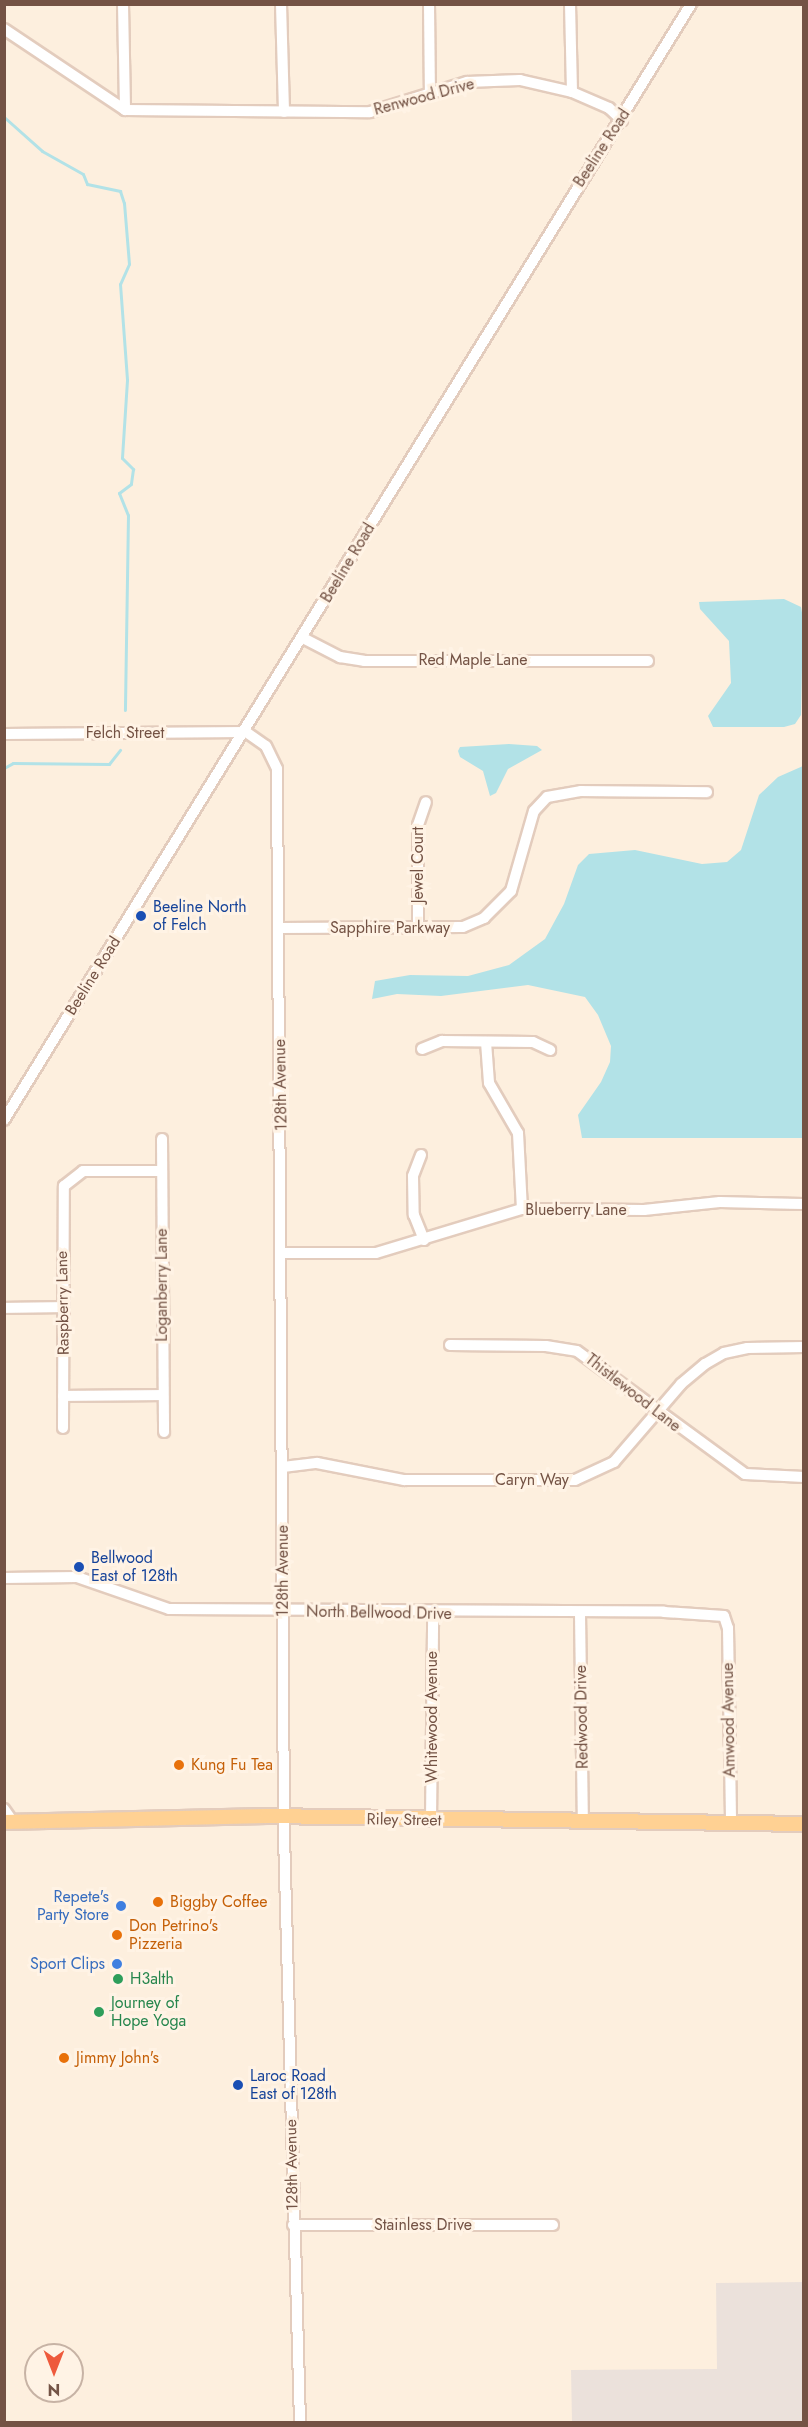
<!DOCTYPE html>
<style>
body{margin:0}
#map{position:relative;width:808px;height:2427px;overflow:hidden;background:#fdefde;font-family:Jost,sans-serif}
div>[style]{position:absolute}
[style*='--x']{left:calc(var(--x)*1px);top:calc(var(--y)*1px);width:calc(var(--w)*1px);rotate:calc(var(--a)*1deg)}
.industrial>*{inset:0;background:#ebe1db}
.water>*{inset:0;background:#b2e2e7}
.stream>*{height:3px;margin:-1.5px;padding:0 1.5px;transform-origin:1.5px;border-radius:1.5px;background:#b2e2e7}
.roads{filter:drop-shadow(2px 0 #e3ccbd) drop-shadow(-2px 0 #e3ccbd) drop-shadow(0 2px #e3ccbd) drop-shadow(0 -2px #e3ccbd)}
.minor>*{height:10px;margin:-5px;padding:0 5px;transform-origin:5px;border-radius:5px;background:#fff}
.major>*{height:14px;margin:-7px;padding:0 7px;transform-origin:7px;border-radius:7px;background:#ffd193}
.dots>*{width:16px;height:16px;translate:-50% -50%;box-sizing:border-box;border:3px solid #fff3e5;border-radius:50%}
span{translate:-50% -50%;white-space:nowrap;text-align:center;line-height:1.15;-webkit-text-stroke:6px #fff3e5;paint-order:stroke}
.street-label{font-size:16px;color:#745345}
.transit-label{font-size:16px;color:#164399}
.left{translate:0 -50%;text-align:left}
.food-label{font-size:16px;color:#c56008}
.shop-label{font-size:16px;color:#366cbe}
.right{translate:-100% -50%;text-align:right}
.leisure-label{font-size:16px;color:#27864d}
.frame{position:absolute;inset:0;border:6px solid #745345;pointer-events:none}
.north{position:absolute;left:24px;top:2343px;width:60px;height:60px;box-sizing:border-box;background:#fff3e5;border:2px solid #c7b3a5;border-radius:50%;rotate:180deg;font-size:16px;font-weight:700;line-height:24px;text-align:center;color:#745345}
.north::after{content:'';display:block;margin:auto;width:21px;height:27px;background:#ee5a3c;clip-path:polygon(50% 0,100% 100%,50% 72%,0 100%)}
</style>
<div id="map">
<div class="industrial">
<div style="clip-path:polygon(803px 2282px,803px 2422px,572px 2422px,571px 2370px,717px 2369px,716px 2283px)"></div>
</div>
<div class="water">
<div style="clip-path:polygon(784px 599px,801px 607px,803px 618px,801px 715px,795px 724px,784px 727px,713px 727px,708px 716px,731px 683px,729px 641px,700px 609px,699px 602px)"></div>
<div style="clip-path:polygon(509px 744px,537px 746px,542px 750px,508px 769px,496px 793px,490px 796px,483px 771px,460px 757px,458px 751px,460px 747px)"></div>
<div style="clip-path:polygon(803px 766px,803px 1138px,582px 1138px,578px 1115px,601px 1082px,610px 1062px,611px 1046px,598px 1015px,585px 997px,528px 985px,441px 996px,397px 994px,372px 999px,375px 981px,410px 975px,468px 976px,509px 965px,545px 939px,564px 904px,578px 865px,589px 854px,635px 850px,702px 864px,727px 862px,741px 850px,759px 795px,778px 777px)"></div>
</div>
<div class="stream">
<div style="--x:4;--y:117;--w:51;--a:41.8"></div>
<div style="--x:42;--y:151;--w:47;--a:29.3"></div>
<div style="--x:83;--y:174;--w:11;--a:68"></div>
<div style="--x:87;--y:184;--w:34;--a:12"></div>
<div style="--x:120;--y:191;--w:13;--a:72"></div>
<div style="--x:124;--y:203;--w:61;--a:85.3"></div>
<div style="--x:129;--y:264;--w:22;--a:114"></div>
<div style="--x:120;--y:284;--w:96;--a:85.8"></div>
<div style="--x:127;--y:380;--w:78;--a:93.7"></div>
<div style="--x:122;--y:458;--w:16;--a:45"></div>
<div style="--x:133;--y:469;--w:15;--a:98"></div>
<div style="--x:131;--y:484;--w:15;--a:143"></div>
<div style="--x:119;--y:493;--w:24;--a:68"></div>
<div style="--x:128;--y:515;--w:195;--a:90.9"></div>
<div style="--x:4;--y:768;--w:10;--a:-29"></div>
<div style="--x:13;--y:763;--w:96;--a:0.6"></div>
<div style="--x:109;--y:764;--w:18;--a:-52"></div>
<div style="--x:4;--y:995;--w:63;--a:90"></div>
</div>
<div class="roads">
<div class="minor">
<div style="--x:123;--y:4;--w:106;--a:88.9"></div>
<div style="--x:281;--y:4;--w:108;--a:88.4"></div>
<div style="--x:429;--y:4;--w:89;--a:89.4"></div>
<div style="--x:570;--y:4;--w:88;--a:88.7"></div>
<div style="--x:4;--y:29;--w:146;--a:33.8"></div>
<div style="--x:125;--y:110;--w:245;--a:0.5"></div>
<div style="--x:370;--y:112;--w:102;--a:-17.2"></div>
<div style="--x:467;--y:82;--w:53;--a:-2.2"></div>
<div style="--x:520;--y:80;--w:53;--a:13"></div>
<div style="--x:572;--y:92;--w:40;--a:23.4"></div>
<div style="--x:609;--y:108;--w:18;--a:43"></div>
<div style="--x:303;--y:638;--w:42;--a:27.2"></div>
<div style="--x:340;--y:657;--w:24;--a:9"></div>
<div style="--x:364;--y:661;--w:284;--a:0"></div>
<div style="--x:246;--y:732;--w:24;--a:35"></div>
<div style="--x:266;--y:746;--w:25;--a:64"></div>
<div style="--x:277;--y:769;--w:1066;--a:89.62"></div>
<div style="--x:284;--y:1835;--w:587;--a:88.44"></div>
<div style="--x:4;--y:734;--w:242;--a:-0.5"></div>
<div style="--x:280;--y:928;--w:183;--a:-0.3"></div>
<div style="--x:463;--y:927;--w:23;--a:-23"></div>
<div style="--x:484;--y:918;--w:38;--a:-45"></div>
<div style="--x:511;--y:891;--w:83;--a:-74"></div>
<div style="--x:534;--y:811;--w:19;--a:-47"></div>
<div style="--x:547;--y:797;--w:35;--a:-10"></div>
<div style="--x:581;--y:791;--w:126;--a:0.5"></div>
<div style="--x:418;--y:929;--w:104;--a:-90"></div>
<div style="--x:418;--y:825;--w:24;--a:-71"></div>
<div style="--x:486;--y:1042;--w:41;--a:85.8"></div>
<div style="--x:489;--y:1083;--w:58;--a:59.9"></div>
<div style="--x:518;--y:1133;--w:76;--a:87"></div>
<div style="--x:422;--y:1049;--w:22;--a:-22"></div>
<div style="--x:442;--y:1041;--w:91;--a:0.6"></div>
<div style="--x:533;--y:1042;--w:19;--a:25"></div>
<div style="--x:4;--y:1120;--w:1311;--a:-58.38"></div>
<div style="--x:162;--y:1139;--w:293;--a:89.6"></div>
<div style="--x:421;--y:1155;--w:22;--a:111"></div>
<div style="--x:413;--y:1176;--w:39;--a:89"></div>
<div style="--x:414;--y:1215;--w:27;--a:68"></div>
<div style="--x:283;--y:1253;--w:93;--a:0"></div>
<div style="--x:376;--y:1253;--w:152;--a:-16.8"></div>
<div style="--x:522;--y:1209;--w:122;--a:0.5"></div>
<div style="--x:644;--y:1210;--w:76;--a:-6"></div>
<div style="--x:720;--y:1202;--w:84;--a:1.4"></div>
<div style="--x:4;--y:1308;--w:59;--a:-1"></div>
<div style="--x:450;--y:1345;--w:96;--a:0.6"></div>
<div style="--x:546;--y:1346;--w:31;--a:9"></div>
<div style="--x:577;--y:1351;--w:208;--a:36.2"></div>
<div style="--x:745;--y:1474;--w:59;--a:2.9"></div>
<div style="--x:63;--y:1396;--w:99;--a:-0.6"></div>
<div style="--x:63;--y:1428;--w:242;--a:-89.8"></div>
<div style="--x:64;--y:1186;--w:24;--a:-38"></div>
<div style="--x:83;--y:1171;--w:79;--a:0"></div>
<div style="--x:283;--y:1467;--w:34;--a:-7"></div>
<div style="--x:317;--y:1463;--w:89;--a:11.1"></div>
<div style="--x:404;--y:1480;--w:171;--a:0"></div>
<div style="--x:575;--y:1480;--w:43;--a:-24.8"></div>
<div style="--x:614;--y:1462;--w:103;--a:-49.3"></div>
<div style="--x:681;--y:1384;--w:31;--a:-40"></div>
<div style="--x:705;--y:1364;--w:22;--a:-30"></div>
<div style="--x:724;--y:1353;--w:24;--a:-12"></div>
<div style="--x:747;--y:1348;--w:57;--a:-1"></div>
<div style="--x:4;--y:1578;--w:73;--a:-0.8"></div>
<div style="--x:77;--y:1577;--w:97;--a:19.2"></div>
<div style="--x:169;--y:1609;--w:495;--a:0.3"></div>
<div style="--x:664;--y:1612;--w:60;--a:3.8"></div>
<div style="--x:724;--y:1616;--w:13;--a:72"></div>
<div style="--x:728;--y:1628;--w:197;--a:89.1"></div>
<div style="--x:580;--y:1614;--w:207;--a:89.2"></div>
<div style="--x:4;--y:1809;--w:16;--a:55"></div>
<div style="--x:431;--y:1821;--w:207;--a:-89.4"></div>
<div style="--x:293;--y:2225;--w:260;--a:0"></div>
</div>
<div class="major">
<div style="--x:4;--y:1822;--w:263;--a:-1.3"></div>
<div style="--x:267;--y:1816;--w:537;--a:0.85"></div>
</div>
</div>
<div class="dots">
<div style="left:141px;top:916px;background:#1a4fb4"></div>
<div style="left:79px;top:1567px;background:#1a4fb4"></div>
<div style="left:179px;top:1765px;background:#e8710a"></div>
<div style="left:158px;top:1902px;background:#e8710a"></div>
<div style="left:121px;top:1906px;background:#3f7fe0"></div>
<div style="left:117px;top:1935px;background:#e8710a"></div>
<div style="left:117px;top:1964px;background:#3f7fe0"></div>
<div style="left:118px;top:1979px;background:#2e9e5b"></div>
<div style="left:99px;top:2012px;background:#2e9e5b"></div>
<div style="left:64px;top:2058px;background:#e8710a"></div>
<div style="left:238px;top:2085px;background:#1a4fb4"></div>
</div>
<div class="street-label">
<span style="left:424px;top:97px;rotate:-15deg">Renwood Drive</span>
<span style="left:602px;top:148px;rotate:-57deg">Beeline Road</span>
<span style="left:348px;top:563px;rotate:-59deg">Beeline Road</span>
<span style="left:473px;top:660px">Red Maple Lane</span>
<span style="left:125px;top:733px">Felch Street</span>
<span style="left:418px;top:865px;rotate:-90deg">Jewel Court</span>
<span style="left:390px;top:928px">Sapphire Parkway</span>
<span style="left:93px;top:976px;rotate:-58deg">Beeline Road</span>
<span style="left:281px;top:1085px;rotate:-91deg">128th Avenue</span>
<span style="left:576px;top:1210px">Blueberry Lane</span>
<span style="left:162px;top:1285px;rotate:-90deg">Loganberry Lane</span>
<span style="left:63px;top:1303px;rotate:-91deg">Raspberry Lane</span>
<span style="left:633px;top:1393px;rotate:38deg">Thistlewood Lane</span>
<span style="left:532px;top:1480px">Caryn Way</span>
<span style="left:283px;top:1571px;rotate:-90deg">128th Avenue</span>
<span style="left:379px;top:1613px;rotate:1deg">North Bellwood Drive</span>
<span style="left:432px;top:1717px;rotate:-90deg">Whitewood Avenue</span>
<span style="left:582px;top:1717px;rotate:-91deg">Redwood Drive</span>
<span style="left:729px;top:1720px;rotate:-91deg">Amwood Avenue</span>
<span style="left:404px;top:1820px;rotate:1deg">Riley Street</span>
<span style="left:292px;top:2165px;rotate:-91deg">128th Avenue</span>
<span style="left:423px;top:2225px">Stainless Drive</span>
</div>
<div class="transit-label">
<span class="left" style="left:153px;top:916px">Beeline North<br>of Felch</span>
<span class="left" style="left:91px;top:1567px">Bellwood<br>East of 128th</span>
<span class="left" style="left:250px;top:2085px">Laroc Road<br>East of 128th</span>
</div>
<div class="food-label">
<span class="left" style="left:191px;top:1765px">Kung Fu Tea</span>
<span class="left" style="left:170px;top:1902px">Biggby Coffee</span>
<span class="left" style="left:129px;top:1935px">Don Petrino's<br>Pizzeria</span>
<span class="left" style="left:76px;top:2058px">Jimmy John's</span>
</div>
<div class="shop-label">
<span class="right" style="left:109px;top:1906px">Repete's<br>Party Store</span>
<span class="right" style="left:105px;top:1964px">Sport Clips</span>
</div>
<div class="leisure-label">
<span class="left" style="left:130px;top:1979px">H3alth</span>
<span class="left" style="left:111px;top:2012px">Journey of<br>Hope Yoga</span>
</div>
<div class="frame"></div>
<div class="north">N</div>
</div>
